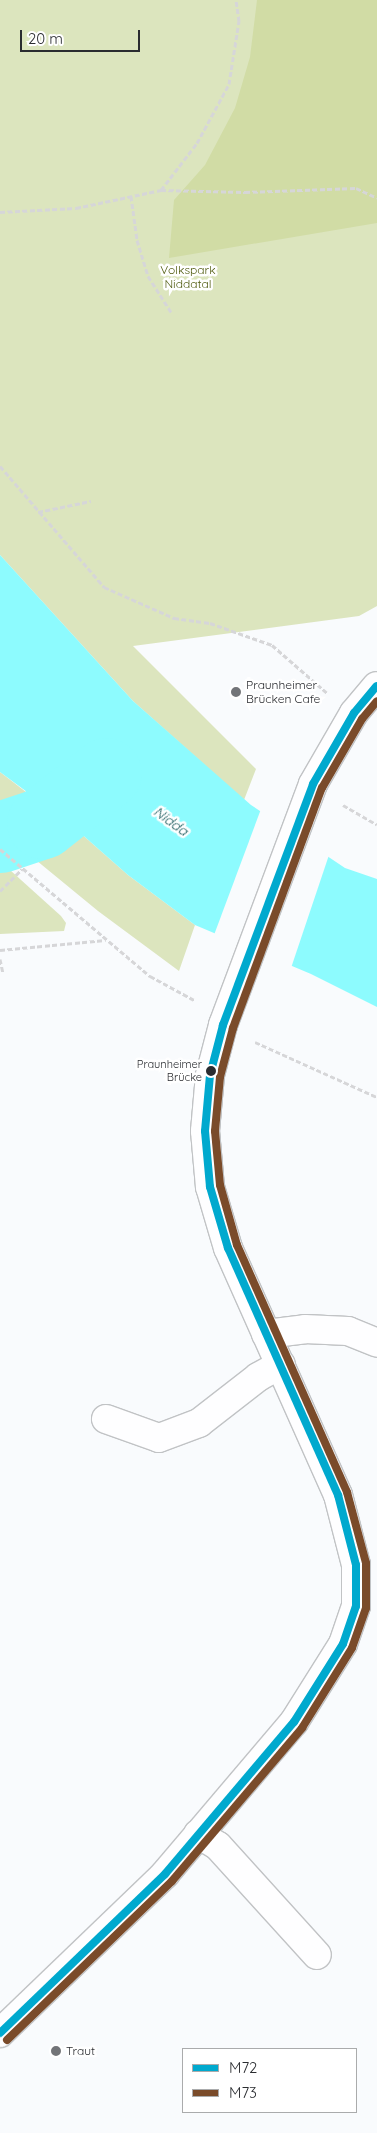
<!DOCTYPE html>
<meta charset="utf-8">
<style>
body{margin:0}
#map{position:relative;width:377px;height:2133px;overflow:hidden;background:#f9fbfd;font-family:Quicksand,sans-serif}
div>[style]{position:absolute}
[style*='--x']{left:calc(var(--x)*1px);top:calc(var(--y)*1px);width:calc(var(--w)*1px);rotate:calc(var(--a)*1deg)}
.green>*{inset:0;background:#dce5be}
.forest>*{inset:0;background:#d1dca5}
.water>*{inset:0;background:#8dfbfe}
.pier>*{inset:0;background:#f9fbfd}
.river>*{height:71px;margin:-35.5px;padding:0 35.5px;transform-origin:35.5px;border-radius:35.5px;background:#8dfbfe}
.path>*{height:3px;margin-top:-1.5px;transform-origin:0;background:repeating-linear-gradient(90deg,#d6d6d8 0 5px,transparent 0 7.5px)}
.roads{filter:drop-shadow(1px 0 #c1c3c5) drop-shadow(-1px 0 #c1c3c5) drop-shadow(0 1px #c1c3c5) drop-shadow(0 -1px #c1c3c5)}
.minor>*{height:28px;margin:-14px;padding:0 14px;transform-origin:14px;border-radius:14px;background:#fefeff}
.major>*{height:28px;margin:-14px;padding:0 14px;transform-origin:14px;border-radius:14px;background:#fefeff}
.bus-1>*{height:8px;margin:-4px;padding:0 4px;transform-origin:4px;border-radius:4px;background:#00a9ce}
.bus-2>*{height:8px;margin:-4px;padding:0 4px;transform-origin:4px;border-radius:4px;background:#7a4b2a}
.dots>*{width:14px;height:14px;translate:-50% -50%;box-sizing:border-box;border:2px solid #fff;border-radius:50%}
span{translate:-50% -50%;white-space:nowrap;text-align:center;line-height:1.15;-webkit-text-stroke:5px #fff;paint-order:stroke}
.bus-label{font-size:11px;color:#2a2c30}
.right{translate:-100% -50%;text-align:right}
.park-label{font-size:12px;color:#515c11}
.poi-label{font-size:12px;color:#2a2c30}
.left{translate:0 -50%;text-align:left}
.water-label{font-size:14px;color:#1b5c5e;font-style:italic}
.legend{position:absolute;left:182px;top:2048px;width:175px;height:65px;box-sizing:border-box;background:#fff;border:1px solid #aaabac;margin:0;padding:6px 9px;list-style:none;font-size:15px;color:#2a2c30}
.legend li{display:flex;align-items:center;gap:10px;height:25px}
.legend b{width:25px;border:1px solid #aaabac}
.scale{position:absolute;left:20px;top:30px;width:120px;height:22px;box-sizing:border-box;border:2px solid #2a2c30;border-top:0;padding-left:6px;font-size:15px;line-height:18px;white-space:nowrap;color:#2a2c30;-webkit-text-stroke:4px #fff;paint-order:stroke}
</style>
<div id="map">
<div class="green">
<div style="clip-path:polygon(0 0,377px 0,377px 606px,359px 616px,133px 646px,256px 769px,244px 800px,133px 701px,0 555px)"></div>
<div style="clip-path:polygon(0 772px,39px 802px,0 809px)"></div>
<div style="clip-path:polygon(69px 823px,128px 875px,195px 925px,179px 971px,98px 911px,14px 842px)"></div>
<div style="clip-path:polygon(0 861px,61px 916px,66px 923px,64px 931px,0 934px)"></div>
</div>
<div class="forest">
<div style="clip-path:polygon(257px 0,377px 0,377px 223px,169px 258px,174px 200px,205px 165px,235px 108px,250px 57px)"></div>
</div>
<div class="water">
<div style="clip-path:polygon(0 555px,133px 701px,251px 805px,345px 868px,377px 879px,377px 1007px,311px 974px,195px 925px,128px 875px,69px 823px,0 772px)"></div>
</div>
<div class="pier">
<div style="clip-path:polygon(261px 809px,329px 855px,291px 968px,214px 935px)"></div>
</div>
<div class="river">
<div style="--x:0;--y:837;--w:44;--a:-18.4"></div>
<div style="--x:42;--y:823;--w:81;--a:-38"></div>
</div>
<div class="path">
<div style="--x:161;--y:190;--w:84;--a:1.4"></div>
<div style="--x:245;--y:192;--w:111;--a:-2.1"></div>
<div style="--x:356;--y:188;--w:23;--a:25"></div>
<div style="--x:131;--y:196;--w:44;--a:82.2"></div>
<div style="--x:137;--y:240;--w:38;--a:73"></div>
<div style="--x:148;--y:276;--w:43;--a:57.4"></div>
<div style="--x:0;--y:212;--w:76;--a:-3"></div>
<div style="--x:76;--y:208;--w:87;--a:-12"></div>
<div style="--x:161;--y:190;--w:59;--a:-52.5"></div>
<div style="--x:197;--y:143;--w:67;--a:-61.5"></div>
<div style="--x:229;--y:84;--w:64;--a:-81"></div>
<div style="--x:239;--y:21;--w:21;--a:-98"></div>
<div style="--x:0;--y:466;--w:160;--a:49.3"></div>
<div style="--x:104;--y:587;--w:77;--a:23.9"></div>
<div style="--x:174;--y:618;--w:36;--a:8"></div>
<div style="--x:210;--y:623;--w:66;--a:19.5"></div>
<div style="--x:272;--y:645;--w:73;--a:41.1"></div>
<div style="--x:38;--y:512;--w:54;--a:-11.7"></div>
<div style="--x:343;--y:805;--w:39;--a:30"></div>
<div style="--x:0;--y:849;--w:197;--a:40.3"></div>
<div style="--x:150;--y:976;--w:52;--a:28.5"></div>
<div style="--x:0;--y:891;--w:31;--a:-45"></div>
<div style="--x:0;--y:950;--w:106;--a:-5.4"></div>
<div style="--x:0;--y:959;--w:14;--a:78"></div>
<div style="--x:255;--y:1042;--w:134;--a:24.3"></div>
</div>
<div class="roads">
<div class="minor">
<div style="--x:266;--y:1334;--w:39;--a:-7"></div>
<div style="--x:305;--y:1329;--w:43;--a:2.7"></div>
<div style="--x:348;--y:1331;--w:31;--a:22"></div>
<div style="--x:106;--y:1419;--w:56;--a:19.7"></div>
<div style="--x:159;--y:1438;--w:43;--a:-20.6"></div>
<div style="--x:199;--y:1423;--w:75;--a:-37.9"></div>
<div style="--x:258;--y:1377;--w:26;--a:-29"></div>
<div style="--x:198;--y:1834;--w:23;--a:31"></div>
<div style="--x:218;--y:1846;--w:147;--a:47.8"></div>
</div>
<div class="major">
<div style="--x:0;--y:2033;--w:229;--a:-43.9"></div>
<div style="--x:165;--y:1874;--w:199;--a:-49.7"></div>
<div style="--x:294;--y:1722;--w:92;--a:-57.9"></div>
<div style="--x:343;--y:1644;--w:40;--a:-71.1"></div>
<div style="--x:356;--y:1606;--w:41;--a:-90"></div>
<div style="--x:356;--y:1565;--w:72;--a:-104.4"></div>
<div style="--x:338;--y:1495;--w:270;--a:-114"></div>
<div style="--x:228;--y:1248;--w:64;--a:-106.4"></div>
<div style="--x:210;--y:1187;--w:56;--a:-95.1"></div>
<div style="--x:205;--y:1131;--w:56;--a:-84.9"></div>
<div style="--x:210;--y:1075;--w:52;--a:-75.4"></div>
<div style="--x:223;--y:1025;--w:257;--a:-69.5"></div>
<div style="--x:313;--y:784;--w:82;--a:-60"></div>
<div style="--x:354;--y:713;--w:35;--a:-50"></div>
</div>
</div>
<div class="bus-1">
<div style="--x:0;--y:2033;--w:229;--a:-43.9"></div>
<div style="--x:165;--y:1874;--w:199;--a:-49.7"></div>
<div style="--x:294;--y:1722;--w:92;--a:-57.9"></div>
<div style="--x:343;--y:1644;--w:40;--a:-71.1"></div>
<div style="--x:356;--y:1606;--w:41;--a:-90"></div>
<div style="--x:356;--y:1565;--w:72;--a:-104.4"></div>
<div style="--x:338;--y:1495;--w:270;--a:-114"></div>
<div style="--x:228;--y:1248;--w:64;--a:-106.4"></div>
<div style="--x:210;--y:1187;--w:56;--a:-95.1"></div>
<div style="--x:205;--y:1131;--w:56;--a:-84.9"></div>
<div style="--x:210;--y:1075;--w:52;--a:-75.4"></div>
<div style="--x:223;--y:1025;--w:257;--a:-69.5"></div>
<div style="--x:313;--y:784;--w:82;--a:-60"></div>
<div style="--x:354;--y:713;--w:35;--a:-50"></div>
</div>
<div class="bus-2">
<div style="--x:7;--y:2040;--w:229;--a:-43.9"></div>
<div style="--x:172;--y:1881;--w:201;--a:-49.6"></div>
<div style="--x:302;--y:1728;--w:94;--a:-58"></div>
<div style="--x:352;--y:1648;--w:42;--a:-70.7"></div>
<div style="--x:366;--y:1608;--w:45;--a:-90"></div>
<div style="--x:366;--y:1563;--w:73;--a:-105"></div>
<div style="--x:347;--y:1492;--w:270;--a:-114"></div>
<div style="--x:237;--y:1245;--w:62;--a:-105.8"></div>
<div style="--x:220;--y:1185;--w:54;--a:-95.3"></div>
<div style="--x:215;--y:1131;--w:54;--a:-84.7"></div>
<div style="--x:220;--y:1077;--w:51;--a:-75.1"></div>
<div style="--x:233;--y:1028;--w:256;--a:-69.7"></div>
<div style="--x:322;--y:788;--w:80;--a:-59.9"></div>
<div style="--x:362;--y:719;--w:23;--a:-50"></div>
</div>
<div class="dots">
<div style="left:236px;top:692px;background:#727478"></div>
<div style="left:211px;top:1071px;background:#2a2c30"></div>
<div style="left:56px;top:2051px;background:#727478"></div>
</div>
<div class="bus-label">
<span class="right" style="left:202px;top:1071px">Praunheimer<br>Brücke</span>
</div>
<div class="park-label">
<span style="left:188px;top:277px">Volkspark<br>Niddatal</span>
</div>
<div class="poi-label">
<span class="left" style="left:246px;top:692px">Praunheimer<br>Brücken Cafe</span>
<span class="left" style="left:66px;top:2051px">Traut</span>
</div>
<div class="water-label">
<span style="left:171px;top:821px;rotate:36deg">Nidda</span>
</div>
<ul class="legend">
<li><b style="height:6px;background:#00a9ce"></b>M72</li>
<li><b style="height:6px;background:#7a4b2a"></b>M73</li>
</ul>
<div class="scale">20 m</div>
</div>
